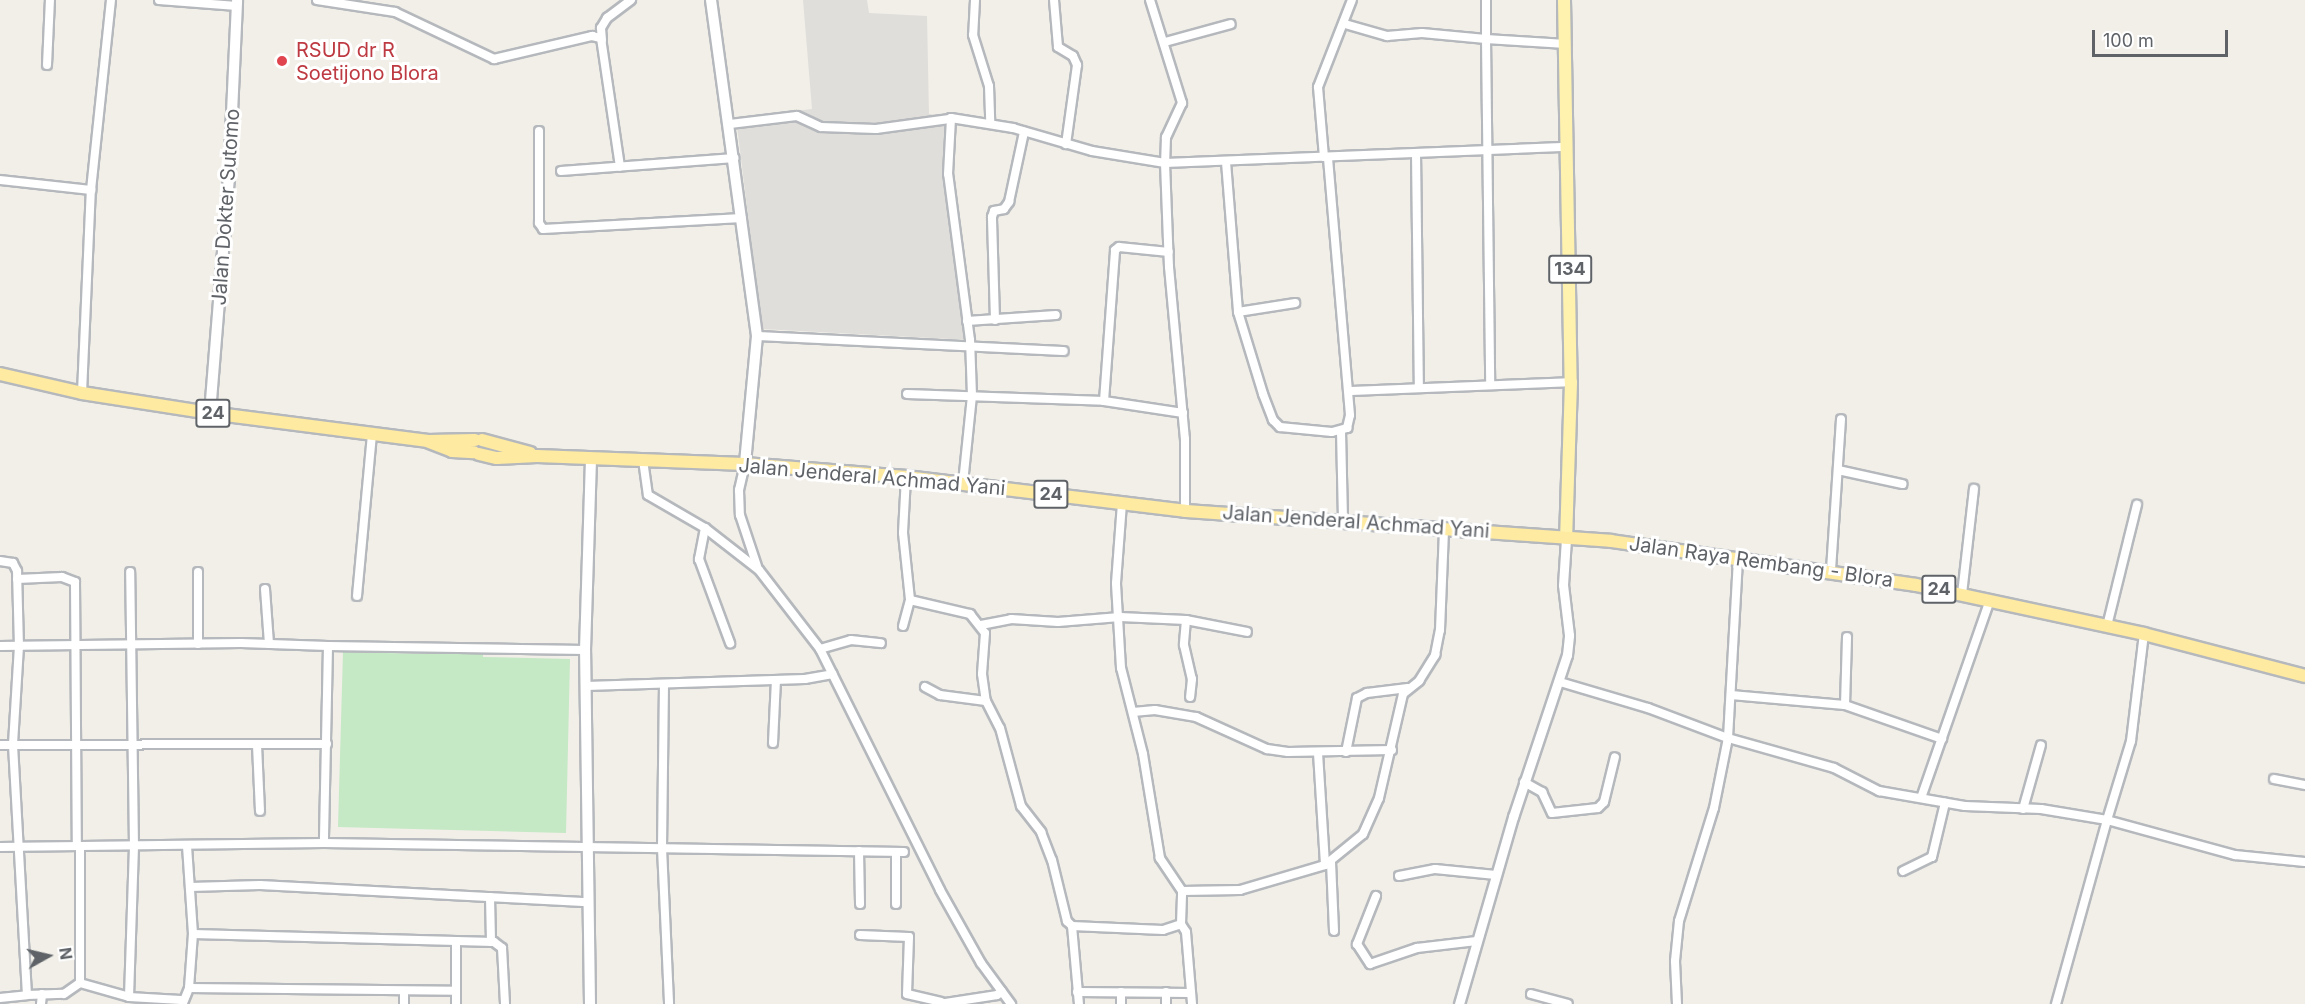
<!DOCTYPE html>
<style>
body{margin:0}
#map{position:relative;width:2305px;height:1004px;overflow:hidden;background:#f1efe8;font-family:Inter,sans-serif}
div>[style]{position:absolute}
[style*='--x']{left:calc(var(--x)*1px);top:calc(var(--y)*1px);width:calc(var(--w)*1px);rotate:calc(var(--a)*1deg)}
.industrial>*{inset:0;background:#e0deda}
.green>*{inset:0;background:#c5e8c5}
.roads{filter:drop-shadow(2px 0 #b5b8bc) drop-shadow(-2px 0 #b5b8bc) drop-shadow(0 2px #b5b8bc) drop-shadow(0 -2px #b5b8bc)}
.minor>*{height:8px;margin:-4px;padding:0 4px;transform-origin:4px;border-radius:4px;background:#fff}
.tertiary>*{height:9px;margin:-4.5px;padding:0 4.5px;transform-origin:4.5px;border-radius:4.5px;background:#fff}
.secondary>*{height:10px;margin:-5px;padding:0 5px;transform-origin:5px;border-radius:5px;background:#fff}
.primary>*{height:12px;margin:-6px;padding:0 6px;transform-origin:6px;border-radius:6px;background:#fff2af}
.trunk>*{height:12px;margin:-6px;padding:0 6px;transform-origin:6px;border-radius:6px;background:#feeaa1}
.dots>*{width:16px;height:16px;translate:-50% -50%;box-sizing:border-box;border:3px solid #fff;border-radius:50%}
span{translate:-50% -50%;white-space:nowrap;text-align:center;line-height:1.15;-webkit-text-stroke:6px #fff;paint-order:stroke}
.shield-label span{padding:2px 4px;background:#fff;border:2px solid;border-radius:4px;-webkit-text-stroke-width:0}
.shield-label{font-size:18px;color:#5f6368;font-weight:700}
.health-label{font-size:20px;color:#be3a42}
.left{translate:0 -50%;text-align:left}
.street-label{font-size:20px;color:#5f6368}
.north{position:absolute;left:18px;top:926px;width:60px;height:60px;-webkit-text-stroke:4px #fff;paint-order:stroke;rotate:82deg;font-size:16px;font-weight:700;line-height:24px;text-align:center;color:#5f6368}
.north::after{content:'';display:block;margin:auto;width:21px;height:27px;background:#5f6368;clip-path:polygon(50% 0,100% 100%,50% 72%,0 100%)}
.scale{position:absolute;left:2092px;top:30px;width:136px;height:27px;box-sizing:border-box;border:3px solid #5f6368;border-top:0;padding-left:8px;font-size:18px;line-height:21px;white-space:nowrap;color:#5f6368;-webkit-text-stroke:4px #fff;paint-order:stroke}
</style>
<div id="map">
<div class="industrial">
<div style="clip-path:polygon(803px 0,867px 0,869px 13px,927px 16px,929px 114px,947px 116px,945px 174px,969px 340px,762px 329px,736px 118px,812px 109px)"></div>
</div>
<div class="green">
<div style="clip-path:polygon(427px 645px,483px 646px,483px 657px,570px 659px,566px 833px,338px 827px,343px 652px,427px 654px)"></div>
</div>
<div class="roads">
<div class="minor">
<div style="--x:159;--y:0;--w:78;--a:4.4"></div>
<div style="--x:317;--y:0;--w:79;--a:8.7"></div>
<div style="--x:395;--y:12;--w:110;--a:25.4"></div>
<div style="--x:494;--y:59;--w:101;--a:-13.2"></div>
<div style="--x:592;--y:36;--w:9;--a:13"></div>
<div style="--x:601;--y:38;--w:130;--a:81.6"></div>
<div style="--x:975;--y:0;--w:35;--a:93"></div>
<div style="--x:973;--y:35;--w:53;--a:72.6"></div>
<div style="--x:989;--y:86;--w:38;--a:88"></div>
<div style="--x:1054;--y:0;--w:47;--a:85.1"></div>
<div style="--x:1058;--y:47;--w:17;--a:31"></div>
<div style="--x:1073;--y:56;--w:10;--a:66"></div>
<div style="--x:1077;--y:65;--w:80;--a:97.9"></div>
<div style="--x:1150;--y:0;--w:108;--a:72.7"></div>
<div style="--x:1182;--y:103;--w:38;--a:115"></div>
<div style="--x:1166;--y:137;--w:26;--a:92"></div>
<div style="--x:1165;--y:163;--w:104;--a:87.8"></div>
<div style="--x:1169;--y:267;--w:173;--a:84.7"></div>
<div style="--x:1185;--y:439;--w:72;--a:90"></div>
<div style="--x:1486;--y:0;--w:39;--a:90"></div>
<div style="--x:1486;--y:39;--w:80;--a:3.6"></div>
<div style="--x:1345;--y:24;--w:44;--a:15.9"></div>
<div style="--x:1387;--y:36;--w:35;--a:-5"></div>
<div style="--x:1422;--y:33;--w:64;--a:5.4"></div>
<div style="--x:1486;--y:39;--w:345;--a:89.3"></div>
<div style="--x:602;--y:40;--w:12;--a:-95"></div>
<div style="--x:601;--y:28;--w:12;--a:-59"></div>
<div style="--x:607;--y:18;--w:30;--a:-37"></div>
<div style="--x:1165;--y:42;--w:68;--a:-15.3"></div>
<div style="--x:47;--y:65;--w:65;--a:-87.4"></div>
<div style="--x:730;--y:124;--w:67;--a:-6.8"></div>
<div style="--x:797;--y:116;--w:26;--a:25"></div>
<div style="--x:821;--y:127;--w:55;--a:2.1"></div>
<div style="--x:876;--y:129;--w:74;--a:-7.8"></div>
<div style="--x:539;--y:131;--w:92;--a:90"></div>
<div style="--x:539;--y:223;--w:7;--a:56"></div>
<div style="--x:543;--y:229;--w:199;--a:-3.2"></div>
<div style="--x:1416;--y:153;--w:235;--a:89.3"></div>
<div style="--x:1324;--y:157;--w:70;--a:-94.9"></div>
<div style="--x:1318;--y:87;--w:93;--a:-68.7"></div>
<div style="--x:1226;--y:162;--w:150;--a:85.4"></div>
<div style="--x:1238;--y:312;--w:86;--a:73"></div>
<div style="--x:1263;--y:394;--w:28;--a:69"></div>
<div style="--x:1273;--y:420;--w:10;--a:45"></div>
<div style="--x:1280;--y:427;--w:52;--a:5.5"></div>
<div style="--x:1332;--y:432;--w:16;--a:-15"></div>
<div style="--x:1347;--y:428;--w:13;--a:-77"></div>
<div style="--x:1350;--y:415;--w:259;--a:-94.9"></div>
<div style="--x:561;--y:171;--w:174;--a:-4.3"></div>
<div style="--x:0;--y:180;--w:92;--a:6.3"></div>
<div style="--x:1238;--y:312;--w:58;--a:-9"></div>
<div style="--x:995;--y:320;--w:103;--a:-91.7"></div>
<div style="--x:992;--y:217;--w:6;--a:-72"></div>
<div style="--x:994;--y:211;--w:10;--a:-11"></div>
<div style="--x:1004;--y:209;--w:9;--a:-54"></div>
<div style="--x:1009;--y:202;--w:72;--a:-77.9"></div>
<div style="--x:967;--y:321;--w:89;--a:-3.9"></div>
<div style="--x:757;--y:336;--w:307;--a:2.8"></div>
<div style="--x:1349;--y:391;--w:222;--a:-2.3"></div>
<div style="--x:82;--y:393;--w:203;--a:-87.5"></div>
<div style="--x:91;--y:190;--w:191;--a:-84"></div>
<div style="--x:907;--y:394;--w:197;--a:2"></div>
<div style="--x:1104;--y:401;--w:80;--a:8.6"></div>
<div style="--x:1104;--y:401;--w:151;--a:-85.8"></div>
<div style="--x:1115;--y:250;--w:5;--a:-37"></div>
<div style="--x:1119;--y:247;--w:50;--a:5.7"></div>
<div style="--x:1341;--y:431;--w:90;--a:88.7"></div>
<div style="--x:643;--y:460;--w:35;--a:82"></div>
<div style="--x:648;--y:495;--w:66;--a:30.1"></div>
<div style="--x:705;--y:528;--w:68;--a:37.9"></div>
<div style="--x:759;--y:570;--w:100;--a:52.3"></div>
<div style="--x:820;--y:649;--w:269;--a:63.5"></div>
<div style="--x:940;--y:890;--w:84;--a:60.7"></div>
<div style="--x:981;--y:963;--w:51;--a:53.8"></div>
<div style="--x:745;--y:464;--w:27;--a:103"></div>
<div style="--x:739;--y:490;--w:25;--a:88"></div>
<div style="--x:740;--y:515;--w:54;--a:71.6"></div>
<div style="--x:1838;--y:470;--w:66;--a:12.3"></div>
<div style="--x:906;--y:477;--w:56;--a:93.1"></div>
<div style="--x:903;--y:533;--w:67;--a:84"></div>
<div style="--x:910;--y:600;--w:62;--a:13.1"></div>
<div style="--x:970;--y:614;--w:24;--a:52"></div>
<div style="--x:985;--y:633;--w:41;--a:94.2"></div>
<div style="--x:982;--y:674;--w:27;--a:82"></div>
<div style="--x:986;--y:701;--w:30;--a:63"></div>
<div style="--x:1000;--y:728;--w:81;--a:74.9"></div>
<div style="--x:1021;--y:806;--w:33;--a:52"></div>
<div style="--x:1041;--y:832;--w:30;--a:69"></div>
<div style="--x:1052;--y:860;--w:63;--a:76.2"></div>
<div style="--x:1067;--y:921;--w:7;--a:45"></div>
<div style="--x:1072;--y:926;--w:91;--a:2.5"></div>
<div style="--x:1163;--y:930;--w:19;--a:-18"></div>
<div style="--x:1181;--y:924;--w:33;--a:-88"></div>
<div style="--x:1182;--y:891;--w:40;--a:-124"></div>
<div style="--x:1160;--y:858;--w:105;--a:-99.3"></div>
<div style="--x:1143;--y:754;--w:89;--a:-104.3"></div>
<div style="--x:1121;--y:668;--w:85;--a:-93.4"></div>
<div style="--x:1116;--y:583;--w:80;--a:-85.7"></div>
<div style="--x:963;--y:483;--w:87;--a:-84.1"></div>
<div style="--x:972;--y:396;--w:56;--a:-92"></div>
<div style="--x:970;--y:340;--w:167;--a:-97.5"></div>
<div style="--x:948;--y:174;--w:56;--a:-86.9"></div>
<div style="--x:951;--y:118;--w:63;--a:9.2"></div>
<div style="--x:1013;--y:128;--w:82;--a:16.2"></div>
<div style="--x:1092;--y:151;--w:74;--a:9.3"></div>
<div style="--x:1165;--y:163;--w:403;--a:-2.3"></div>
<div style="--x:705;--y:528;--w:32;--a:101"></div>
<div style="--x:699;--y:559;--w:90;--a:69.7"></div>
<div style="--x:0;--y:561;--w:13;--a:9"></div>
<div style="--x:13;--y:563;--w:9;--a:63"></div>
<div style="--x:17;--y:571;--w:75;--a:88.5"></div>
<div style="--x:19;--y:646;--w:99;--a:93.5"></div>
<div style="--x:13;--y:745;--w:250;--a:86.8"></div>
<div style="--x:27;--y:995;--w:37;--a:-2"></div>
<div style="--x:64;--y:994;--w:19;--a:-35"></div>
<div style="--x:80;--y:983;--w:51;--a:15.9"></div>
<div style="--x:129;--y:997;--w:52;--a:3.3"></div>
<div style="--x:1831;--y:570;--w:151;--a:-86.2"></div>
<div style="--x:198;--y:572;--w:72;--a:90"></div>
<div style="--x:17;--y:579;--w:45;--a:-2.5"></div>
<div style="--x:62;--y:577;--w:14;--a:21"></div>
<div style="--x:75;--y:582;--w:264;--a:89.6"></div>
<div style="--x:265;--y:589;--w:55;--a:85.8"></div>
<div style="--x:1962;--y:594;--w:106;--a:-83.5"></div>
<div style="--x:357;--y:596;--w:163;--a:-84.7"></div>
<div style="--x:1186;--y:620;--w:25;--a:95"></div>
<div style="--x:1184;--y:645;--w:35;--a:77"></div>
<div style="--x:1192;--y:679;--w:18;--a:96"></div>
<div style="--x:981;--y:625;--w:31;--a:-11"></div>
<div style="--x:1011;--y:619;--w:47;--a:3.7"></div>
<div style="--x:1058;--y:622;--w:62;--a:-4.6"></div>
<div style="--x:1120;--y:617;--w:66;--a:2.6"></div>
<div style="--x:1186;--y:620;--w:62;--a:11.1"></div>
<div style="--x:903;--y:626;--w:27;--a:-75"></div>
<div style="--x:2107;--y:626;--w:125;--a:-76.1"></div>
<div style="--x:0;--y:646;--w:241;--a:-0.7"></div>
<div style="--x:241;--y:643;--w:87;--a:2"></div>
<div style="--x:820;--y:649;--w:32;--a:-16"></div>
<div style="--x:851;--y:640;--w:30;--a:6"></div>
<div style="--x:585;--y:650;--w:257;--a:-179.1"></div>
<div style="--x:328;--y:646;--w:197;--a:91.2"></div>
<div style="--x:324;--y:843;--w:580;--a:0.89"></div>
<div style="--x:1560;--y:682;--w:92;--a:16.5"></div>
<div style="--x:1648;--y:708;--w:85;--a:20.6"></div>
<div style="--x:1728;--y:738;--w:110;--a:15.8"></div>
<div style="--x:1834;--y:768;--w:51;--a:27.1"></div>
<div style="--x:1879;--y:791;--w:87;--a:9.9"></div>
<div style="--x:1965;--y:806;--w:76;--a:2.3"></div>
<div style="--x:2041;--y:809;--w:67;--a:9.5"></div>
<div style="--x:2107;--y:820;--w:83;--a:-73.1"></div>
<div style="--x:2131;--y:741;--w:108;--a:-83.1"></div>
<div style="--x:664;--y:684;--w:164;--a:90.7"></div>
<div style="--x:662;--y:848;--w:156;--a:87.4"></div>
<div style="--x:586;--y:686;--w:219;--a:-1.8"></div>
<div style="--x:805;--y:679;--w:28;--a:-10"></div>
<div style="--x:925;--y:687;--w:17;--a:28"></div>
<div style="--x:940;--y:695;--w:46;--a:7.4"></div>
<div style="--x:1731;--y:695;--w:114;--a:5"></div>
<div style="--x:1845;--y:705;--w:103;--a:19.3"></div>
<div style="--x:1845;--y:705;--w:68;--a:-88.3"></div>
<div style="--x:1133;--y:712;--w:22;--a:-5"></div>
<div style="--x:1155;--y:710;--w:42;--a:9.7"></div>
<div style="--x:1196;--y:717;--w:78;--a:24.3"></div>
<div style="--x:1267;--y:749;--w:21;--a:8"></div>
<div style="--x:1288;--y:752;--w:104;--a:-1.1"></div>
<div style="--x:773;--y:743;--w:63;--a:-87.3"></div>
<div style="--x:0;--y:745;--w:327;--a:-0.2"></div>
<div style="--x:257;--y:745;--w:66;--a:87.4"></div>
<div style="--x:1346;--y:752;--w:55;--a:-78.5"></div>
<div style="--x:1357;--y:698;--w:11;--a:-27"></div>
<div style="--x:1367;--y:693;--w:41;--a:-7"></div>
<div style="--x:1318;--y:753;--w:112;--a:86.4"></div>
<div style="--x:2274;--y:779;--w:32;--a:11"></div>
<div style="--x:1524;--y:782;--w:21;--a:29"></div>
<div style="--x:1542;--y:792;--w:23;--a:65"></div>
<div style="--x:1552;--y:813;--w:46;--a:-6.2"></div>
<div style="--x:1598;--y:808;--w:8;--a:-45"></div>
<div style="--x:1604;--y:802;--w:46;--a:-76.3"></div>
<div style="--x:1921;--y:798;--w:210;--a:-70.8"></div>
<div style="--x:2023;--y:809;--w:66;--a:-74.3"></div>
<div style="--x:80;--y:846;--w:137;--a:90"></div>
<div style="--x:0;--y:847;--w:324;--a:-0.7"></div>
<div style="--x:859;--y:851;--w:53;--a:88.9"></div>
<div style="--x:1331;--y:862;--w:69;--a:87.5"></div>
<div style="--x:1903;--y:871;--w:32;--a:-26"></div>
<div style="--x:1932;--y:857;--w:56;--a:-76.5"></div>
<div style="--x:1399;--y:876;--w:37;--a:-11"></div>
<div style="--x:1435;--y:869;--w:61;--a:5.6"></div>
<div style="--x:190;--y:887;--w:70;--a:-1.6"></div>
<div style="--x:260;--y:885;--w:328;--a:3"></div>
<div style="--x:1182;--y:891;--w:58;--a:-1"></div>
<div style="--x:1240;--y:890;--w:89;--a:-16.4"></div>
<div style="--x:1325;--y:865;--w:49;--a:-39.2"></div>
<div style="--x:1363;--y:834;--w:39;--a:-66"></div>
<div style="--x:1379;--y:798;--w:107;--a:-77"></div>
<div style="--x:1403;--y:694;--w:21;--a:-39"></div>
<div style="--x:1419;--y:681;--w:31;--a:-58"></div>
<div style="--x:1435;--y:655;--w:25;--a:-79"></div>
<div style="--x:1440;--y:630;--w:99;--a:-87.7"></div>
<div style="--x:1376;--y:896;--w:52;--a:111.6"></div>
<div style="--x:1357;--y:944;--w:24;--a:57"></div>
<div style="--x:1370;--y:964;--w:50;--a:-18.8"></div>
<div style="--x:1417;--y:948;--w:60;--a:-6.7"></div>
<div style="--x:490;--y:897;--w:45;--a:88.7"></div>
<div style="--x:896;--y:904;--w:52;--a:-90"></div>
<div style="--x:1181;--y:924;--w:9;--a:58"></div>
<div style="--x:1186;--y:932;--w:72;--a:85.2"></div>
<div style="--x:1072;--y:926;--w:78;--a:84.9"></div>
<div style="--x:193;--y:934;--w:301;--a:1.5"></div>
<div style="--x:494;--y:942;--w:10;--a:37"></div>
<div style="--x:502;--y:948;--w:56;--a:86.9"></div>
<div style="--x:860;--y:935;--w:49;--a:2.3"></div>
<div style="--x:909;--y:937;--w:57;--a:92"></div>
<div style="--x:907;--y:994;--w:35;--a:13"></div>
<div style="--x:456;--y:941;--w:63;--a:90"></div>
<div style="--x:189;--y:988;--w:267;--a:0.6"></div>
<div style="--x:404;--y:991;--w:13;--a:90"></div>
<div style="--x:1077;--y:992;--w:114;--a:0.5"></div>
<div style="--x:1531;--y:994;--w:38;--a:15"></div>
<div style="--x:129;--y:997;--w:151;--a:-88.1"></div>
<div style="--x:134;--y:846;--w:274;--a:-90.8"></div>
<div style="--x:0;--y:998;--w:27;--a:-6"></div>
<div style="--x:183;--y:1003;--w:16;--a:-68"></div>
<div style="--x:189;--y:988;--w:54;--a:-85.8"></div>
<div style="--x:193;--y:934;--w:88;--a:-93.9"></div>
<div style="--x:41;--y:1004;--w:10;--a:-84"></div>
<div style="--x:939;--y:1004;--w:59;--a:-8.8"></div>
<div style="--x:997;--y:995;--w:6;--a:-39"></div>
<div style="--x:1121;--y:1004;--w:12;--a:-90"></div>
<div style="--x:1166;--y:1004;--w:12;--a:-90"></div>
<div style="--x:1677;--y:1004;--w:43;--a:-92.7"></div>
<div style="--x:1675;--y:961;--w:40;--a:-84.3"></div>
<div style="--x:1679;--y:921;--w:118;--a:-72.8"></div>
<div style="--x:1714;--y:808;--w:71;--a:-78.7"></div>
<div style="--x:1728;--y:738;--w:181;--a:-86.8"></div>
<div style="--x:2056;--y:1004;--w:191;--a:-74.5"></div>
<div style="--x:2107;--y:820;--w:133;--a:15.3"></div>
<div style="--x:2235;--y:855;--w:70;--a:5.7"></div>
</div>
<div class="tertiary">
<div style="--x:1459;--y:1004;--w:195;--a:-73.9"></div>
<div style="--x:1513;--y:817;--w:171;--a:-71.6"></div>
<div style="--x:1567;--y:655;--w:20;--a:-84"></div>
<div style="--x:1569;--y:635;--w:50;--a:-96.8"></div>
<div style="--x:1563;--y:585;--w:47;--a:-86.3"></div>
</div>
<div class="secondary">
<div style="--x:711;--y:0;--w:339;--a:82.2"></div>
<div style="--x:757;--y:336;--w:129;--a:95.4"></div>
<div style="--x:210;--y:413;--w:235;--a:-85.4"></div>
<div style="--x:229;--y:179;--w:179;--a:-87.4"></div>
<div style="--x:590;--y:1004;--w:354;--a:-90.8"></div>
<div style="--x:585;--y:650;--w:192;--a:-88.2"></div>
</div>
<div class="primary">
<div style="--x:1564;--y:0;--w:382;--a:89"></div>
<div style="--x:1571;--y:382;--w:156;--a:91.8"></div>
</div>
<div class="trunk">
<div style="--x:0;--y:374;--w:84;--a:13"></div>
<div style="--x:82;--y:393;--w:130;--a:8.9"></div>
<div style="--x:210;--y:413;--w:220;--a:7.3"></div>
<div style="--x:428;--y:441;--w:47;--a:-1.2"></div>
<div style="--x:482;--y:440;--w:50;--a:15.2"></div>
<div style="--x:429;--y:442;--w:25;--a:21"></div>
<div style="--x:452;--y:451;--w:22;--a:3"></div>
<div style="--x:479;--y:454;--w:18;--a:13"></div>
<div style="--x:497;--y:458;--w:40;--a:-2.9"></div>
<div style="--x:537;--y:456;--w:208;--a:2.2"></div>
<div style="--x:745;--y:464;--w:162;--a:4.6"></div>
<div style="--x:906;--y:477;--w:281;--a:6.9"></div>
<div style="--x:1185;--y:511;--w:427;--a:4"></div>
<div style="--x:1611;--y:541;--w:308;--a:8.2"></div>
<div style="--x:1916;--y:585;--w:233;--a:12.1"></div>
<div style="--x:2144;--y:634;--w:166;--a:14.6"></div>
</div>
</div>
<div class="dots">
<div style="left:282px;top:61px;background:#e0444e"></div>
</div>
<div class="shield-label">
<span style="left:1570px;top:269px">134</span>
<span style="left:213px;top:413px">24</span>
<span style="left:1051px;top:494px">24</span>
<span style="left:1939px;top:589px">24</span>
</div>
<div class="health-label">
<span class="left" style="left:296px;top:62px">RSUD dr R<br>Soetijono Blora</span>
</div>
<div class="street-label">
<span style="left:226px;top:207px;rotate:-86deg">Jalan Dokter Sutomo</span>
<span style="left:872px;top:477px;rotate:5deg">Jalan Jenderal Achmad Yani</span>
<span style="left:1356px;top:522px;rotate:4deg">Jalan Jenderal Achmad Yani</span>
<span style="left:1761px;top:562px;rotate:8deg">Jalan Raya Rembang - Blora</span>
</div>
<div class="north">N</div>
<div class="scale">100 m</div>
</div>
